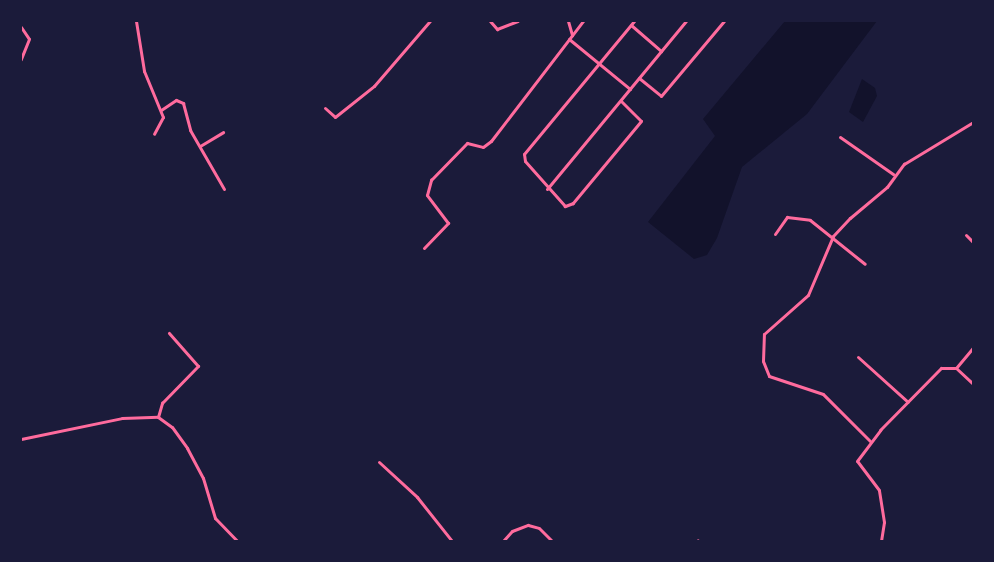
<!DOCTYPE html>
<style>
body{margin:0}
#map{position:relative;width:994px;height:562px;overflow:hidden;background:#1b1b3a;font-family:Signika,sans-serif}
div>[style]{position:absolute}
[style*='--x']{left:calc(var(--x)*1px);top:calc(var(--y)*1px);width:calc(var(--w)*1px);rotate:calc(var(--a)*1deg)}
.water>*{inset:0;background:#12122b}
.minor>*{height:3px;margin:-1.5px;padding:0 1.5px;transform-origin:1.5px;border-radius:1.5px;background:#ff6b9d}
span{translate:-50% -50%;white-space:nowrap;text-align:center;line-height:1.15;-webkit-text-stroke:5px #1b1b3a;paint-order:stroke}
.frame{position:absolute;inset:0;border:22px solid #1b1b3a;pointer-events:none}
</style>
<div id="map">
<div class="water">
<div style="clip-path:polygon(785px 21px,877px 21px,807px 114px,742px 167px,717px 238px,707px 255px,694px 259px,648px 222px,715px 136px,703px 119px)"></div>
<div style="clip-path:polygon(862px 79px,875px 88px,877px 96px,863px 122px,849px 112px)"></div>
</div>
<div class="minor">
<div style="--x:136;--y:21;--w:51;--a:80.9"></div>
<div style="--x:144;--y:71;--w:50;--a:67.6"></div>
<div style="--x:163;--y:117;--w:19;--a:118"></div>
<div style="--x:490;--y:21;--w:11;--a:49"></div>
<div style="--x:497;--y:29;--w:22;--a:-21"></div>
<div style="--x:568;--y:21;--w:15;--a:74"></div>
<div style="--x:631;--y:25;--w:40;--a:41"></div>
<div style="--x:21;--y:27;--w:14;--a:56"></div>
<div style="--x:29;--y:39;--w:22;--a:112"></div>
<div style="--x:569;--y:39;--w:79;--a:39.3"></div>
<div style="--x:639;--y:78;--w:28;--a:39"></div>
<div style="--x:661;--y:96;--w:98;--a:-50"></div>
<div style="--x:621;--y:101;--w:28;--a:45"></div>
<div style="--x:641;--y:121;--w:107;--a:129.7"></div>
<div style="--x:573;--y:203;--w:9;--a:159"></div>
<div style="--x:565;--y:206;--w:60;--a:-131.6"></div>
<div style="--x:525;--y:161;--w:7;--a:-98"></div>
<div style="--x:524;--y:154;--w:173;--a:-50.4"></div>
<div style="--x:325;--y:108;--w:13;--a:42"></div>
<div style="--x:335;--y:117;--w:50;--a:-38.5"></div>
<div style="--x:374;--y:86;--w:86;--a:-49.3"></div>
<div style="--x:161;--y:110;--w:18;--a:-34"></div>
<div style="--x:176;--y:100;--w:8;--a:23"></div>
<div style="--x:183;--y:103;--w:28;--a:75"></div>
<div style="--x:190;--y:130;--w:68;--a:60"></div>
<div style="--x:840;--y:137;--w:65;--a:34.9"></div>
<div style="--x:200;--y:146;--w:27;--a:-31"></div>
<div style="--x:547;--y:189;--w:218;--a:-50.4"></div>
<div style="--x:775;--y:234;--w:21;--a:-55"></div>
<div style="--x:787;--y:217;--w:23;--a:7"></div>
<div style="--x:810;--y:220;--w:70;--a:38.7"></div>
<div style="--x:966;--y:235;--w:10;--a:45"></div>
<div style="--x:424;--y:248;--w:35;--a:-46"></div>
<div style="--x:448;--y:223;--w:35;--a:-127"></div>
<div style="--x:427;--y:195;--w:16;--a:-75"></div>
<div style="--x:431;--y:180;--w:52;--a:-45.8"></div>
<div style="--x:467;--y:143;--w:16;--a:14"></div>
<div style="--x:483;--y:147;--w:10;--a:-37"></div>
<div style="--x:491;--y:141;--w:151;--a:-52.5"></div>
<div style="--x:973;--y:264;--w:4;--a:90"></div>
<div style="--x:858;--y:357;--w:67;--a:42"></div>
<div style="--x:956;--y:368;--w:26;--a:-50"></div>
<div style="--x:158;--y:417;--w:15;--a:-74"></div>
<div style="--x:162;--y:403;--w:52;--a:-45.8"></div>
<div style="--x:198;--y:366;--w:44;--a:-131.3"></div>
<div style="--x:21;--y:439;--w:103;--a:-11.7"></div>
<div style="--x:122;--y:418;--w:36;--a:-2"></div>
<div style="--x:158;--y:417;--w:17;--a:36"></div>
<div style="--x:172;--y:427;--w:26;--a:54"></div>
<div style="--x:187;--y:448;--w:34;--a:62"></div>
<div style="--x:203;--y:478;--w:42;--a:73.3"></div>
<div style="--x:215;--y:518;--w:32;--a:46"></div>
<div style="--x:870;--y:441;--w:66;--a:-135"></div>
<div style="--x:823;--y:394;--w:57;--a:-161.6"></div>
<div style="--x:769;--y:376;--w:16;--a:-112"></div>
<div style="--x:763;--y:361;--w:27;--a:-88"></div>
<div style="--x:764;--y:334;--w:59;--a:-41.6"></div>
<div style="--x:808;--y:295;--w:64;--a:-67"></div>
<div style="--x:833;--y:236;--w:25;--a:-47"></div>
<div style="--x:850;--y:218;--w:48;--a:-40"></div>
<div style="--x:887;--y:187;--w:29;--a:-54"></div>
<div style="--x:904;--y:164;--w:81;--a:-31.3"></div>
<div style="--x:379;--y:462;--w:52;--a:42.6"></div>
<div style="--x:417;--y:497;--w:56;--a:51.5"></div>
<div style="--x:503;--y:541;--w:13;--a:-48"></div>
<div style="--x:512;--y:531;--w:17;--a:-21"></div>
<div style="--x:528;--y:525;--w:11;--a:15"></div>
<div style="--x:539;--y:528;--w:18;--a:45"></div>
<div style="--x:697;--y:541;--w:1;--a:-45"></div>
<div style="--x:881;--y:541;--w:19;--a:-81"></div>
<div style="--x:884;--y:522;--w:32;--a:-99"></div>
<div style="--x:879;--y:490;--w:36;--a:-127"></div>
<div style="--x:857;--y:461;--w:39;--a:-53"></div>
<div style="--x:880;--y:430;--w:87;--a:-45.5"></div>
<div style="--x:941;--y:368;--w:15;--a:0"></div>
<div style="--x:956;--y:368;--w:23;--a:43"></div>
</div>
<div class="frame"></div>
</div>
